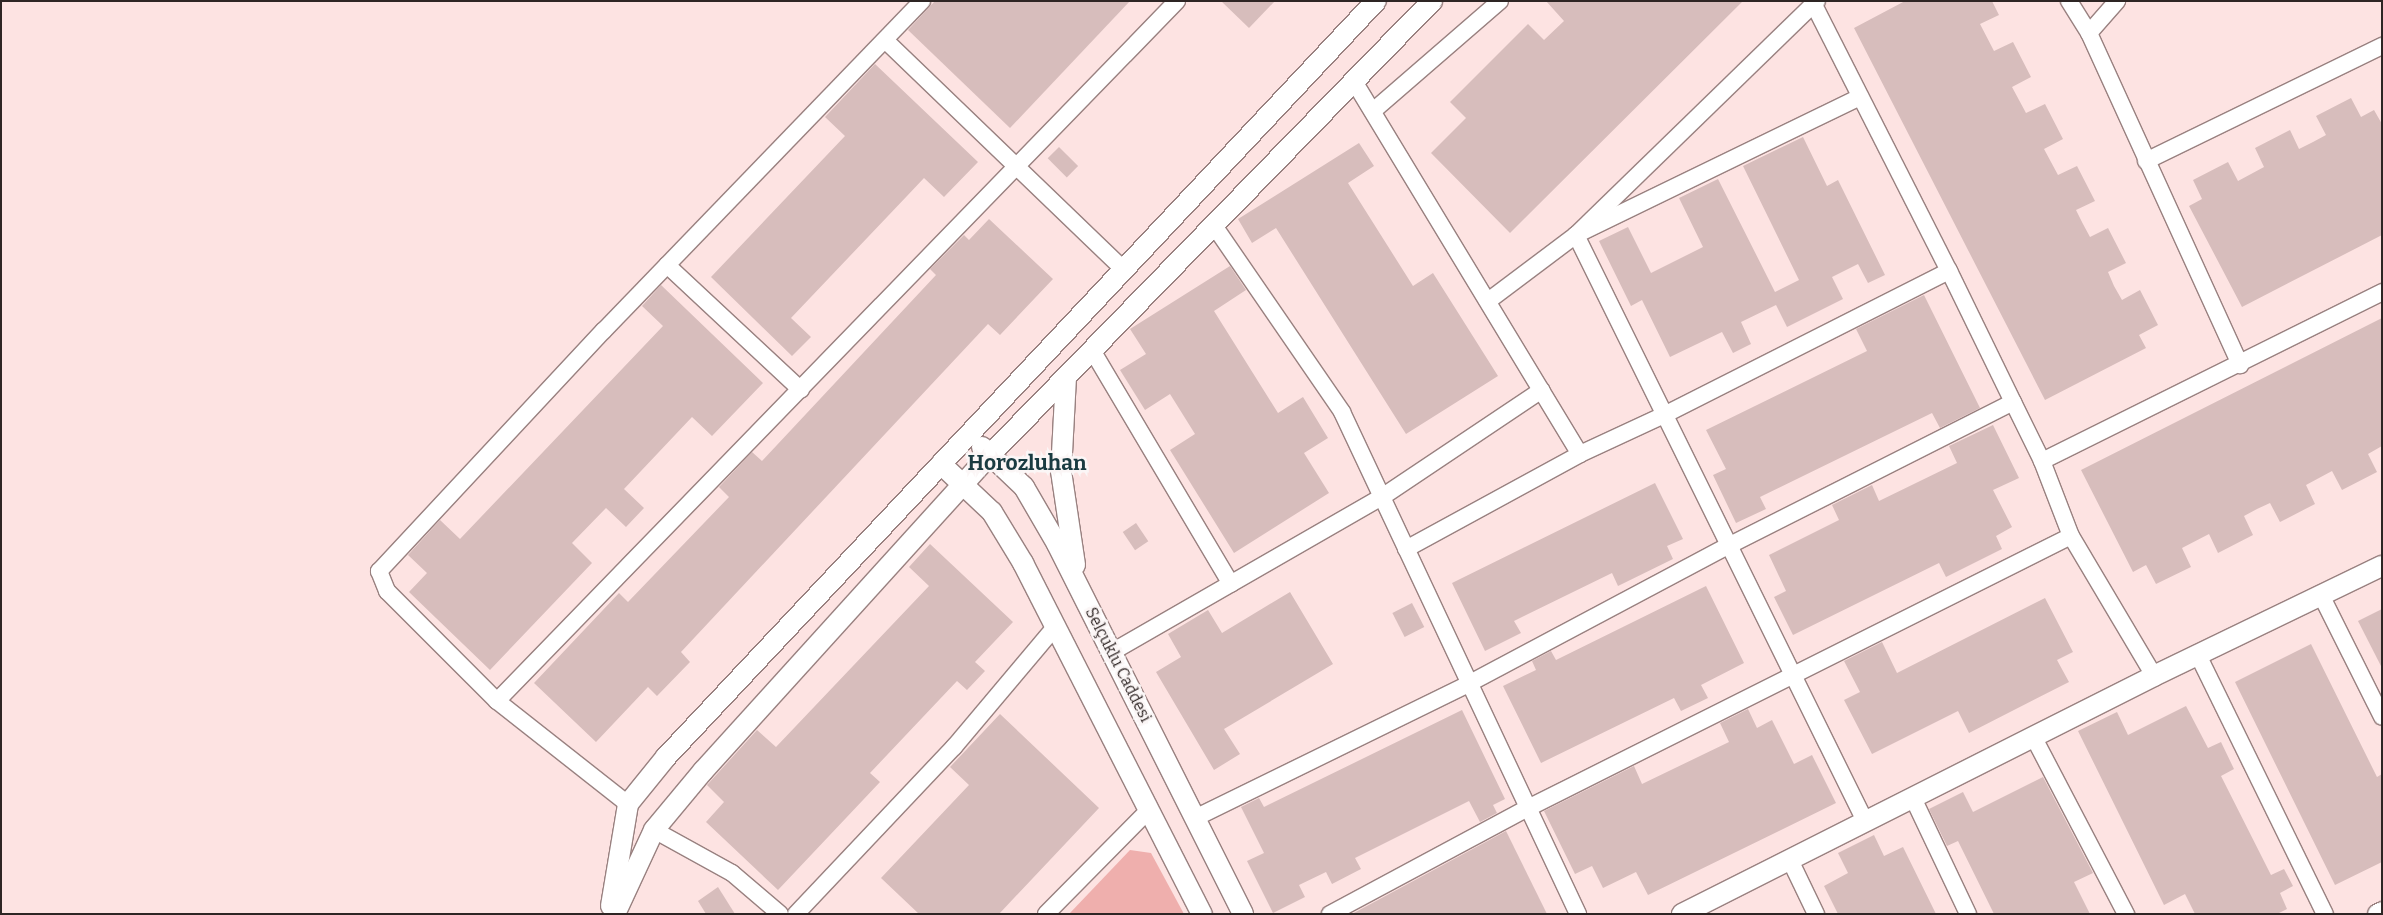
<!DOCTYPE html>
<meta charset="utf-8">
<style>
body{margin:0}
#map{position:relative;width:2383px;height:915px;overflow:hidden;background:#fde3e2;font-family:Bitter,serif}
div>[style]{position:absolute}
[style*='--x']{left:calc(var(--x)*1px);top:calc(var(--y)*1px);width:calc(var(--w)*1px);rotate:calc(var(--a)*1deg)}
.green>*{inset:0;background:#efafad}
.building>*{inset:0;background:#d7bdbc;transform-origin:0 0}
.roads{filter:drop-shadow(1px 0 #998180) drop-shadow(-1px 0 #998180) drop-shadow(0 1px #998180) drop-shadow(0 -1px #998180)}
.minor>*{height:16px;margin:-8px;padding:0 8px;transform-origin:8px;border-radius:8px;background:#fff}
.tertiary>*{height:20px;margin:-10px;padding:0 10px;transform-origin:10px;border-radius:10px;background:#fff}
span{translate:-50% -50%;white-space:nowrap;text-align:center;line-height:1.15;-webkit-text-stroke:5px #fbf6f6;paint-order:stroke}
.street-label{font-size:16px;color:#2e2524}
.district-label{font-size:21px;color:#1a3b41;font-weight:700}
.frame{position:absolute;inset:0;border:2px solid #2e2524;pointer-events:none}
</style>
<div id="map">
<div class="green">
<div style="clip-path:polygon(1130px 850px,1151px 853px,1184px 914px,1069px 914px)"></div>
</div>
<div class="building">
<div style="clip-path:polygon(935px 1px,1130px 1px,1010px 128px,908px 30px)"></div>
<div style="clip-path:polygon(1221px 1px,1275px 1px,1249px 28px)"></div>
<div style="clip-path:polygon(1546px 1px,1743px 1px,1510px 233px,1431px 153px,1466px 118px,1450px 102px,1528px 24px,1544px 40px,1564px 21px)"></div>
<div style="clip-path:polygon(1905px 1px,1992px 1px,1999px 15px,1980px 24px,1994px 51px,2013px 42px,2031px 77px,2012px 87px,2026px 113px,2045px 104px,2063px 139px,2044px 149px,2058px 175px,2077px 166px,2095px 201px,2076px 210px,2083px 224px,2090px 237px,2108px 228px,2126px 263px,2108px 272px,2114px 286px,2122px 300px,2140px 290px,2158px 325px,2139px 335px,2146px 348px,2045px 400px,1854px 28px)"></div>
<div style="clip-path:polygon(875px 64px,978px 162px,944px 197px,924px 178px,907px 196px,791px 318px,811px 337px,792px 356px,711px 277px,845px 136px,825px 117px)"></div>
<div style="clip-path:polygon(2351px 98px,2361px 117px,2374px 110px,2382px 124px,2382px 235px,2242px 307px,2189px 206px,2202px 199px,2193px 180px,2228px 162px,2238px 181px,2264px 167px,2255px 148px,2290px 130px,2299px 149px,2313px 142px,2326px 135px,2316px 116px)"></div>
<div style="clip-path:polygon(1803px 137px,1827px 186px,1838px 180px,1885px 275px,1868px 283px,1858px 264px,1832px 277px,1843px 299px,1787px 327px,1776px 305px,1741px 322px,1751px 344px,1733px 353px,1722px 332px,1670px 357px,1642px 300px,1631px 306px,1599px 241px,1628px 227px,1651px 273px,1703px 247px,1679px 198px,1718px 179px,1775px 292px,1799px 280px,1743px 166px)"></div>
<div style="clip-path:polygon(1359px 143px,1374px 166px,1348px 183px,1413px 286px,1433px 273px,1498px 376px,1406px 434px,1276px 228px,1252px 243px,1238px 219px)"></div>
<div style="left:1059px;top:147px;width:27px;height:16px;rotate:45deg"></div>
<div style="clip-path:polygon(989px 219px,1053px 279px,1000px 335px,988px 324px,681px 652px,690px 662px,657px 696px,648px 687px,596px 742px,534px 683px,619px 593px,628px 602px,729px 497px,719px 487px,752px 452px,762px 461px,936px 275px,930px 269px,964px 235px,969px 240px)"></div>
<div style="clip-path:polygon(1230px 266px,1246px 290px,1214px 311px,1278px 413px,1303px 397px,1328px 438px,1304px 453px,1329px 493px,1234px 553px,1170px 450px,1195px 434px,1170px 394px,1145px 410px,1120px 370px,1146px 354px,1130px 329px)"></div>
<div style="clip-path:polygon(661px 285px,763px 383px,712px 436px,692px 417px,624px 489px,644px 508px,626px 527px,606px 508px,572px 543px,592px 563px,490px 670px,409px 592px,427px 573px,408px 555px,440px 520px,460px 539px,663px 326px,642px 306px)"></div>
<div style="clip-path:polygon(1924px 295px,1980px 408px,1940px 428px,1932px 413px,1760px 497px,1766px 509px,1736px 523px,1713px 475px,1726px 469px,1706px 430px,1867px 351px,1856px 329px)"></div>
<div style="clip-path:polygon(2382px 318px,2382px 446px,2368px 454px,2377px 472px,2342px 490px,2332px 471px,2306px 485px,2315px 504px,2280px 522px,2270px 503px,2257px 509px,2244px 516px,2253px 535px,2218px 553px,2209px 534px,2182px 548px,2191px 567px,2156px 584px,2146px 565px,2133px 572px,2081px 470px)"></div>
<div style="clip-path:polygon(1993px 425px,2019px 478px,1993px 490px,2012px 527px,1996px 536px,2002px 549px,1946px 577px,1939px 563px,1793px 635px,1774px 597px,1786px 591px,1769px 555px,1839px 520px,1832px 505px,1872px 485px,1879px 501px,1957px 463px,1949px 446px)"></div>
<div style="clip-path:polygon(1655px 483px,1683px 539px,1667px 546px,1673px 559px,1618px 586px,1612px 573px,1514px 621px,1521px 633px,1485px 651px,1452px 583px)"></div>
<div style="left:1136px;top:523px;width:22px;height:16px;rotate:56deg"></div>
<div style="clip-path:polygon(930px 544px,1013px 622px,975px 662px,985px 671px,967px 690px,957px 681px,870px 773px,880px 782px,778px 890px,706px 822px,724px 802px,707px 785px,757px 730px,776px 747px,929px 586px,909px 567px)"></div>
<div style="clip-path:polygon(1706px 586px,1744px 663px,1701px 685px,1708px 698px,1681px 711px,1674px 698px,1541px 763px,1503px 686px,1536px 670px,1532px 661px,1551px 651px,1556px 660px)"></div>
<div style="clip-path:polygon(1290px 592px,1333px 664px,1224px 729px,1240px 754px,1214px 770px,1156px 672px,1181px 657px,1168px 634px,1208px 610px,1222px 633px)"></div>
<div style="clip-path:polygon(2045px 598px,2073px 652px,2057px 660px,2069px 682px,1969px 733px,1958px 711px,1872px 754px,1844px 700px,1860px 692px,1844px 661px,1882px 642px,1897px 673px)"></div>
<div style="left:1412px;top:603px;width:27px;height:22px;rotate:63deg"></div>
<div style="clip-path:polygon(2382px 609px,2382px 668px,2358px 621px)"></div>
<div style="clip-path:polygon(2311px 644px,2377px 777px,2382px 774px,2382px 862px,2335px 885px,2235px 682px)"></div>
<div style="clip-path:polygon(2186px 706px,2208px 748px,2221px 742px,2234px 769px,2221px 776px,2271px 875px,2284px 869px,2293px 886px,2280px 893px,2287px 909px,2277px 914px,2195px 914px,2185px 894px,2164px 905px,2078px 731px,2117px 712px,2128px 735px)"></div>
<div style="clip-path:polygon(1748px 709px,1757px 728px,1772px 720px,1794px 764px,1812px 755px,1836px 803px,1648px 895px,1636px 872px,1603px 888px,1592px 866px,1575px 874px,1544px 811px,1634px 766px,1642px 784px,1729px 742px,1720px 723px)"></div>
<div style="clip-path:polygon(1462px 710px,1505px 799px,1493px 805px,1497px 813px,1480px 822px,1469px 801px,1355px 858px,1361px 869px,1332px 884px,1326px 872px,1299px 885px,1305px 897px,1273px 913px,1247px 861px,1264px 853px,1241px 807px,1259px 798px,1264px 807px)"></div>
<div style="clip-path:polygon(1000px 714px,1099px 808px,999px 914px,919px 914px,881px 878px,969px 785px,950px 767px)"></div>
<div style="clip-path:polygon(2043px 777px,2093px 873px,2074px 882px,2090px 914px,1994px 914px,1958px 841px,1947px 846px,1929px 809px,1963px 792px,1973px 812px)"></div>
<div style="clip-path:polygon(1506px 831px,1547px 914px,1352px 914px)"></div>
<div style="clip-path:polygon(1874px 835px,1884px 856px,1903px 847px,1936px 914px,1838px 914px,1824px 886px,1848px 873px,1838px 853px)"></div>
<div style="clip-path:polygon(718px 887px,735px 914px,706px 914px,698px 901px)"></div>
</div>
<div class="roads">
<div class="minor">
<div style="--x:922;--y:1;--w:458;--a:134"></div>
<div style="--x:604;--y:330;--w:330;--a:133"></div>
<div style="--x:379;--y:571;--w:22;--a:68"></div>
<div style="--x:387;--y:591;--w:156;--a:45"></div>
<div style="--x:497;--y:701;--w:976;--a:-45.83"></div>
<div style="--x:2069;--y:1;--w:38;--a:58"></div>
<div style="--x:2089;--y:33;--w:365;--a:65.5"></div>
<div style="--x:2089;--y:33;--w:43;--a:-48.8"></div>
<div style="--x:885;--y:40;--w:330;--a:43.9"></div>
<div style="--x:1355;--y:83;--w:434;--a:58.8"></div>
<div style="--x:1860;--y:97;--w:316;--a:154.1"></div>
<div style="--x:1576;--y:235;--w:653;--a:63.75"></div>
<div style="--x:1373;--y:111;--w:168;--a:-40.9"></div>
<div style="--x:2146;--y:161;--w:263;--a:-26"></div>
<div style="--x:1213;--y:224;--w:228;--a:55.5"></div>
<div style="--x:1342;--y:412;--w:555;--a:64.82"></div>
<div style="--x:667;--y:265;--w:183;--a:43"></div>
<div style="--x:1488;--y:301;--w:110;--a:-36.9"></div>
<div style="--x:1576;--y:235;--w:336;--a:-44.2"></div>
<div style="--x:1092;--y:350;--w:272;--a:59.3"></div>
<div style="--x:2013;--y:402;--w:66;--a:63.8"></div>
<div style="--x:2042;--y:461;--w:80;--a:68.9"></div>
<div style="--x:2071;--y:536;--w:163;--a:59.3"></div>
<div style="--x:2042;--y:461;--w:380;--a:-26.4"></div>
<div style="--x:1406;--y:549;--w:198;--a:-28.6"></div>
<div style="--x:1580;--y:454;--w:95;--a:-24.9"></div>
<div style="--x:1666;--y:414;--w:317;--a:-26.8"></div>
<div style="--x:1949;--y:271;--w:298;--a:-116.9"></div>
<div style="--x:2321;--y:595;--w:136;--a:63.4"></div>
<div style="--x:1112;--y:652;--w:311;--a:-29.9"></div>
<div style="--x:1382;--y:497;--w:192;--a:-33.8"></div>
<div style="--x:2198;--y:655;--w:288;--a:63.9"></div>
<div style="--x:497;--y:701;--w:167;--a:38.2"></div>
<div style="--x:2034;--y:738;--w:199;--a:62.4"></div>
<div style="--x:1913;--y:798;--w:128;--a:64.6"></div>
<div style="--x:1195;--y:818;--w:306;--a:-26.1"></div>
<div style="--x:1470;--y:683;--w:292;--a:-28"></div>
<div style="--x:1728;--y:546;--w:319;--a:-26.8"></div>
<div style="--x:2013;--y:402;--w:146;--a:-116"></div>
<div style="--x:654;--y:830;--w:89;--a:28.9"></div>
<div style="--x:732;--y:873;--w:63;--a:40.5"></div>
<div style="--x:1790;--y:860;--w:60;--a:64.3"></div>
<div style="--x:796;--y:914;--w:230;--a:-46.6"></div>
<div style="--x:954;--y:747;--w:158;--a:-49.9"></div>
<div style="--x:1046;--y:914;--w:146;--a:-45.3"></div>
<div style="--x:1330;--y:914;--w:225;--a:-28.2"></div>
<div style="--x:1528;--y:808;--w:607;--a:-26.61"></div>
</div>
<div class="tertiary">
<div style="--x:1066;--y:377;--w:94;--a:93"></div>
<div style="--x:1061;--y:471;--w:95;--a:81.5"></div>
<div style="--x:982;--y:447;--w:58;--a:43.6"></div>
<div style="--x:1024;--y:487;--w:66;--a:59.9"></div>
<div style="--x:1057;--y:544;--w:414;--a:63.3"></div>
<div style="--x:941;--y:464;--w:70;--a:43.3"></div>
<div style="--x:992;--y:512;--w:60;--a:58.7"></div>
<div style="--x:1023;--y:563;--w:394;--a:63"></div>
<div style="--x:611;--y:906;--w:103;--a:-80.5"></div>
<div style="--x:628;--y:804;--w:60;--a:-51"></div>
<div style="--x:666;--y:757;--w:1037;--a:-46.8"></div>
<div style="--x:615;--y:914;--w:93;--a:-65.1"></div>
<div style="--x:654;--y:830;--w:77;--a:-50.3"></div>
<div style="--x:703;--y:771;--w:427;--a:-47.8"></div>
<div style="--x:990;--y:455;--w:634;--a:-45.77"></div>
<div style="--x:1682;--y:914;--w:529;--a:-26.76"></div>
<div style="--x:2154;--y:676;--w:253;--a:-25.8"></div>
<div style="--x:2378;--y:914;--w:4;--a:-27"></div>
</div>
</div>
<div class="street-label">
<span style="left:1118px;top:665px;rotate:63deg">Selçuklu Caddesi</span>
</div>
<div class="district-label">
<span style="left:1027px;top:463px">Horozluhan</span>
</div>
<div class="frame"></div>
</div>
